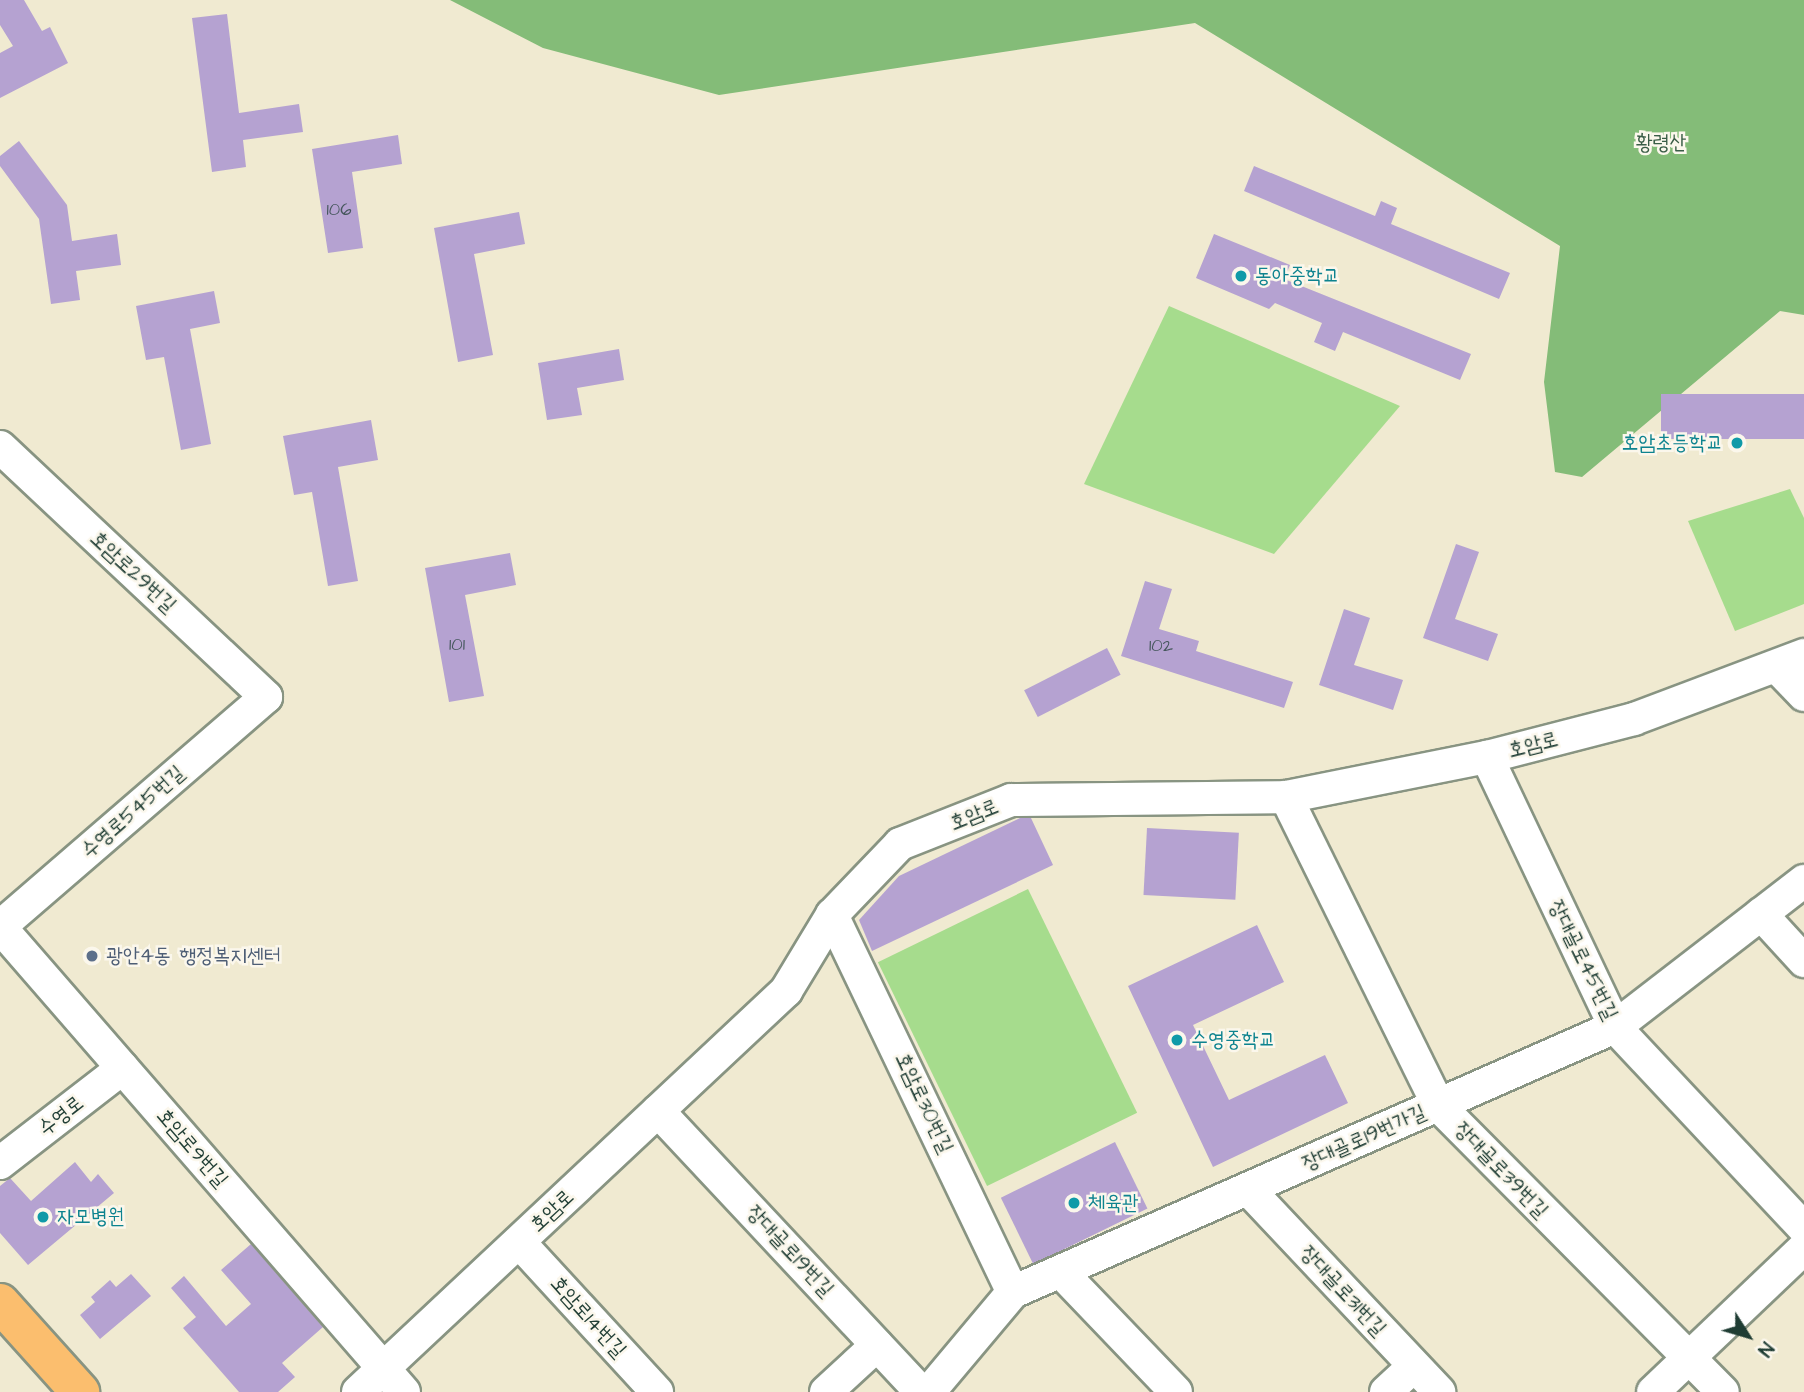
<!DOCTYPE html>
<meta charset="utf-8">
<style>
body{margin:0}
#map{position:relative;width:1804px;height:1392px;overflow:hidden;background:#f0ead1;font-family:"Architects Daughter","Poor Story",sans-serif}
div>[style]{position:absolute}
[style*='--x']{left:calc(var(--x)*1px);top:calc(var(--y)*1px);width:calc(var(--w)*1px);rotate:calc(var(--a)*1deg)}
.green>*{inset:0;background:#a6dc8d;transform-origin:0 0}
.forest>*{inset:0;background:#84bc78}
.building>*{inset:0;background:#b5a2d1;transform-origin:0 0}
.roads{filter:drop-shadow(2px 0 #889482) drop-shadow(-2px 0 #889482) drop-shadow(0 2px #889482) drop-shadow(0 -2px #889482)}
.minor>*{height:32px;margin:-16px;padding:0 16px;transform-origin:16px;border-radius:16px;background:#fff}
.major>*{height:38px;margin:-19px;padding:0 19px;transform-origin:19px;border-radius:19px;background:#fbbe6e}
.dots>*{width:19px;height:19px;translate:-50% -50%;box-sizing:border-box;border:4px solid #fbf7ec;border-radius:50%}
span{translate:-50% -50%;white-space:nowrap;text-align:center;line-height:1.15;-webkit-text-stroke:5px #fbf7ec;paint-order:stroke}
.number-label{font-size:18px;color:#44565b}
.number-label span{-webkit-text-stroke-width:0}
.park-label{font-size:21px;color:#3a5d46}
.culture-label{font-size:21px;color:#0d838f}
.left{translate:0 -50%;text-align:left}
.right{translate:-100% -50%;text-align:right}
.street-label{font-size:21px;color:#1f3d34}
.service-label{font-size:21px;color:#4e5e75}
.north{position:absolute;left:1713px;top:1301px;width:70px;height:70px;-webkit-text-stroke:5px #fbf7ec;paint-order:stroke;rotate:127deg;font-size:19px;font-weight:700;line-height:28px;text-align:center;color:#1f3d34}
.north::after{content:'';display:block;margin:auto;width:24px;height:32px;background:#1f3d34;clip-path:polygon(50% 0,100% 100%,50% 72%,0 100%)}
</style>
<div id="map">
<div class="green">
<div style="clip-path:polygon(1169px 306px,1400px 406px,1274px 554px,1084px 484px)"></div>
<div style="clip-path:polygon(1790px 489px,1804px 518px,1804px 604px,1735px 631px,1688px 521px)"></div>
<div style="left:1028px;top:889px;width:249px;height:167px;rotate:64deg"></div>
</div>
<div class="forest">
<div style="clip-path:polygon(450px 0,1804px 0,1804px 315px,1780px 311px,1582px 477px,1555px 472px,1544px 382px,1560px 246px,1195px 23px,719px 95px,543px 48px)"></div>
</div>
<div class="building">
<div style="clip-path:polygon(0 0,24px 0,42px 31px,50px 27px,68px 63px,0 98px,0 53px,13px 46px,0 25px)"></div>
<div style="clip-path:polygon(227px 14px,239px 113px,299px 104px,303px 132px,243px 140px,246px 167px,212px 172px,192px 18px)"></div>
<div style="clip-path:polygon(398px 135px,402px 164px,352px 172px,363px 248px,328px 253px,312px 149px)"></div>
<div style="clip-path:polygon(19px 141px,67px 205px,72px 241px,117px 234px,121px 265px,76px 271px,80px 300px,51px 304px,39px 219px,0 166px,0 156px)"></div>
<div style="clip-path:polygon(1254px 166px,1375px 216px,1381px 201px,1397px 208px,1391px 224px,1510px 273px,1499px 299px,1244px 191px)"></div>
<div style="clip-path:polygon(519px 212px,525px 244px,474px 254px,493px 355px,458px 362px,434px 228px)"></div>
<div style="clip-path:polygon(1214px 234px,1290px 265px,1284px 279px,1471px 354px,1460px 380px,1343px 332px,1335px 351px,1314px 342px,1322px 323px,1275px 303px,1269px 309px,1196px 278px)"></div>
<div style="clip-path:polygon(214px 291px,220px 323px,190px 329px,211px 444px,181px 450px,164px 357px,146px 360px,136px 306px)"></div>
<div style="clip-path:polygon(619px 349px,624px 380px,577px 388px,582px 415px,547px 420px,538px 363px)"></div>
<div style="left:1804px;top:394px;width:45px;height:143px;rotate:90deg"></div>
<div style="clip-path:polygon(371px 420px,378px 460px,338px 467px,358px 581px,328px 586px,312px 492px,294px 495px,283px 436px)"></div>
<div style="clip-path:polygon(1456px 544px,1479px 552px,1455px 619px,1498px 634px,1488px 661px,1423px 638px)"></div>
<div style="clip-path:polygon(510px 553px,516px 585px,465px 595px,484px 696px,449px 702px,425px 568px)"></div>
<div style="clip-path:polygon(1145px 581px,1172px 589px,1159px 629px,1199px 641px,1196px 651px,1293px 682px,1284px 708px,1121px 656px)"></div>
<div style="clip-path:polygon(1344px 609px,1370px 618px,1354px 665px,1403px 680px,1393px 710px,1319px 685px)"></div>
<div style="left:1107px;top:648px;width:30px;height:93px;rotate:63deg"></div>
<div style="clip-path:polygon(1020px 818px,1031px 818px,1053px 865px,872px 951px,859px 920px,899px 876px)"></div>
<div style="left:1147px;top:828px;width:92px;height:67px;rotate:3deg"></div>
<div style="clip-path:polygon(1257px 925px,1284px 982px,1193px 1025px,1229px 1100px,1325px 1055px,1348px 1103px,1213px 1167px,1128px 986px)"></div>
<div style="left:1115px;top:1142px;width:74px;height:127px;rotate:64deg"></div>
<div style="clip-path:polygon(75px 1162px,91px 1182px,98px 1174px,114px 1193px,28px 1265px,0 1233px,0 1186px,10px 1178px,31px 1201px)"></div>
<div style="clip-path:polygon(251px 1244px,323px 1327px,282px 1363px,295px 1377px,278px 1392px,239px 1392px,183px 1328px,196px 1317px,171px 1288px,184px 1276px,226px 1326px,251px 1304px,221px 1270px)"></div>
<div style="clip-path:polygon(131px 1274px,151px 1296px,100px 1339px,80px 1315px,95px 1302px,91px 1297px,110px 1280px,116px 1287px)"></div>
</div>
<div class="roads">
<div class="minor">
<div style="--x:0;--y:447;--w:365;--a:43.2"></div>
<div style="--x:266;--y:697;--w:352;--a:139.2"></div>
<div style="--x:1777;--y:667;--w:39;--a:46"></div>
<div style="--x:1487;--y:757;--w:299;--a:64.6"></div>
<div style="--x:1615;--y:1027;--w:276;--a:46.8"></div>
<div style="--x:1286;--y:797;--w:343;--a:63.7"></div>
<div style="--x:1438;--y:1105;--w:404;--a:45.2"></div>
<div style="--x:1761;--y:914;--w:64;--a:47.5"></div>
<div style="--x:832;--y:915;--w:418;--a:64.4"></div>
<div style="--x:0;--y:927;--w:616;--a:49.02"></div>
<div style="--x:658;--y:1111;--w:385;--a:46.9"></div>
<div style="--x:0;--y:1163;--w:155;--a:-37.7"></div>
<div style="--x:1248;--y:1189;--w:279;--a:46.7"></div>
<div style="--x:519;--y:1242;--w:204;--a:47.4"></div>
<div style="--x:1061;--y:1272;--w:166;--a:46.2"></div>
<div style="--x:358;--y:1392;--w:587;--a:-43.13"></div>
<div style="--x:786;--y:991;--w:89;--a:-58.8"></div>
<div style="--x:832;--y:915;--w:98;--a:-46.2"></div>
<div style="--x:900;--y:844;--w:119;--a:-21.6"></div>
<div style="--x:1011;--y:800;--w:275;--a:-0.6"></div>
<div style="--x:1286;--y:797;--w:205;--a:-11.3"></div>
<div style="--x:1487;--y:757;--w:152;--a:-14.5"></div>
<div style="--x:1634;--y:719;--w:182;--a:-20.6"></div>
<div style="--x:826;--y:1392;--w:69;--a:-42.7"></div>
<div style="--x:929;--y:1392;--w:131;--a:-50"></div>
<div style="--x:1013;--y:1292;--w:658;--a:-23.76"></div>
<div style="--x:1615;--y:1027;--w:239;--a:-37.7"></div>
<div style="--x:1386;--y:1392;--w:38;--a:-43"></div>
<div style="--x:1653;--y:1392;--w:209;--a:-43.6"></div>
</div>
<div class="major">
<div style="--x:0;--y:1303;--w:120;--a:48"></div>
</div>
</div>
<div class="dots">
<div style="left:1241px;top:276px;background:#0f9aa8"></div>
<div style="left:1737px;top:443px;background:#0f9aa8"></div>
<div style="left:92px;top:956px;background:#5c6f8a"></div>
<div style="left:1177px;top:1040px;background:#0f9aa8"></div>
<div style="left:1074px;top:1203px;background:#0f9aa8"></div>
<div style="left:43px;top:1217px;background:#0f9aa8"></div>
</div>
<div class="number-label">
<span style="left:339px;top:210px">106</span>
<span style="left:457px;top:645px">101</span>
<span style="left:1161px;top:646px">102</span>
</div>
<div class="park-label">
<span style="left:1661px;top:143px">황령산</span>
</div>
<div class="culture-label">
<span class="left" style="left:1255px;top:276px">동아중학교</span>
<span class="right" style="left:1723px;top:443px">호암초등학교</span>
<span class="left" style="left:1191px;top:1040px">수영중학교</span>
<span class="left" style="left:1088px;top:1203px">체육관</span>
<span class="left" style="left:57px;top:1217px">자모병원</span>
</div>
<div class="street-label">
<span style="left:133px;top:572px;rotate:43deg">호암로29번길</span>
<span style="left:1533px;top:745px;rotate:-14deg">호암로</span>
<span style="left:133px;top:812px;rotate:-41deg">수영로545번길</span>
<span style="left:974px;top:815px;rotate:-22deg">호암로</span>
<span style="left:1583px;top:960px;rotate:64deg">장대골로45번길</span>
<span style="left:924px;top:1103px;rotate:65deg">호암로30번길</span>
<span style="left:61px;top:1116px;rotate:-38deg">수영로</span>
<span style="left:1364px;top:1138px;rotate:-24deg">장대골로19번가길</span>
<span style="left:192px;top:1148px;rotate:49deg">호암로9번길</span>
<span style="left:1501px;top:1170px;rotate:46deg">장대골로39번길</span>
<span style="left:552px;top:1211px;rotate:-43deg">호암로</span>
<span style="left:790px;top:1251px;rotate:47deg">장대골로19번길</span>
<span style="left:1343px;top:1291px;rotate:47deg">장대골로31번길</span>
<span style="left:588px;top:1317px;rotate:48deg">호암로14번길</span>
</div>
<div class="service-label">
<span class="left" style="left:106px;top:956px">광안4동 행정복지센터</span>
</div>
<div class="north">N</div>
</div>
